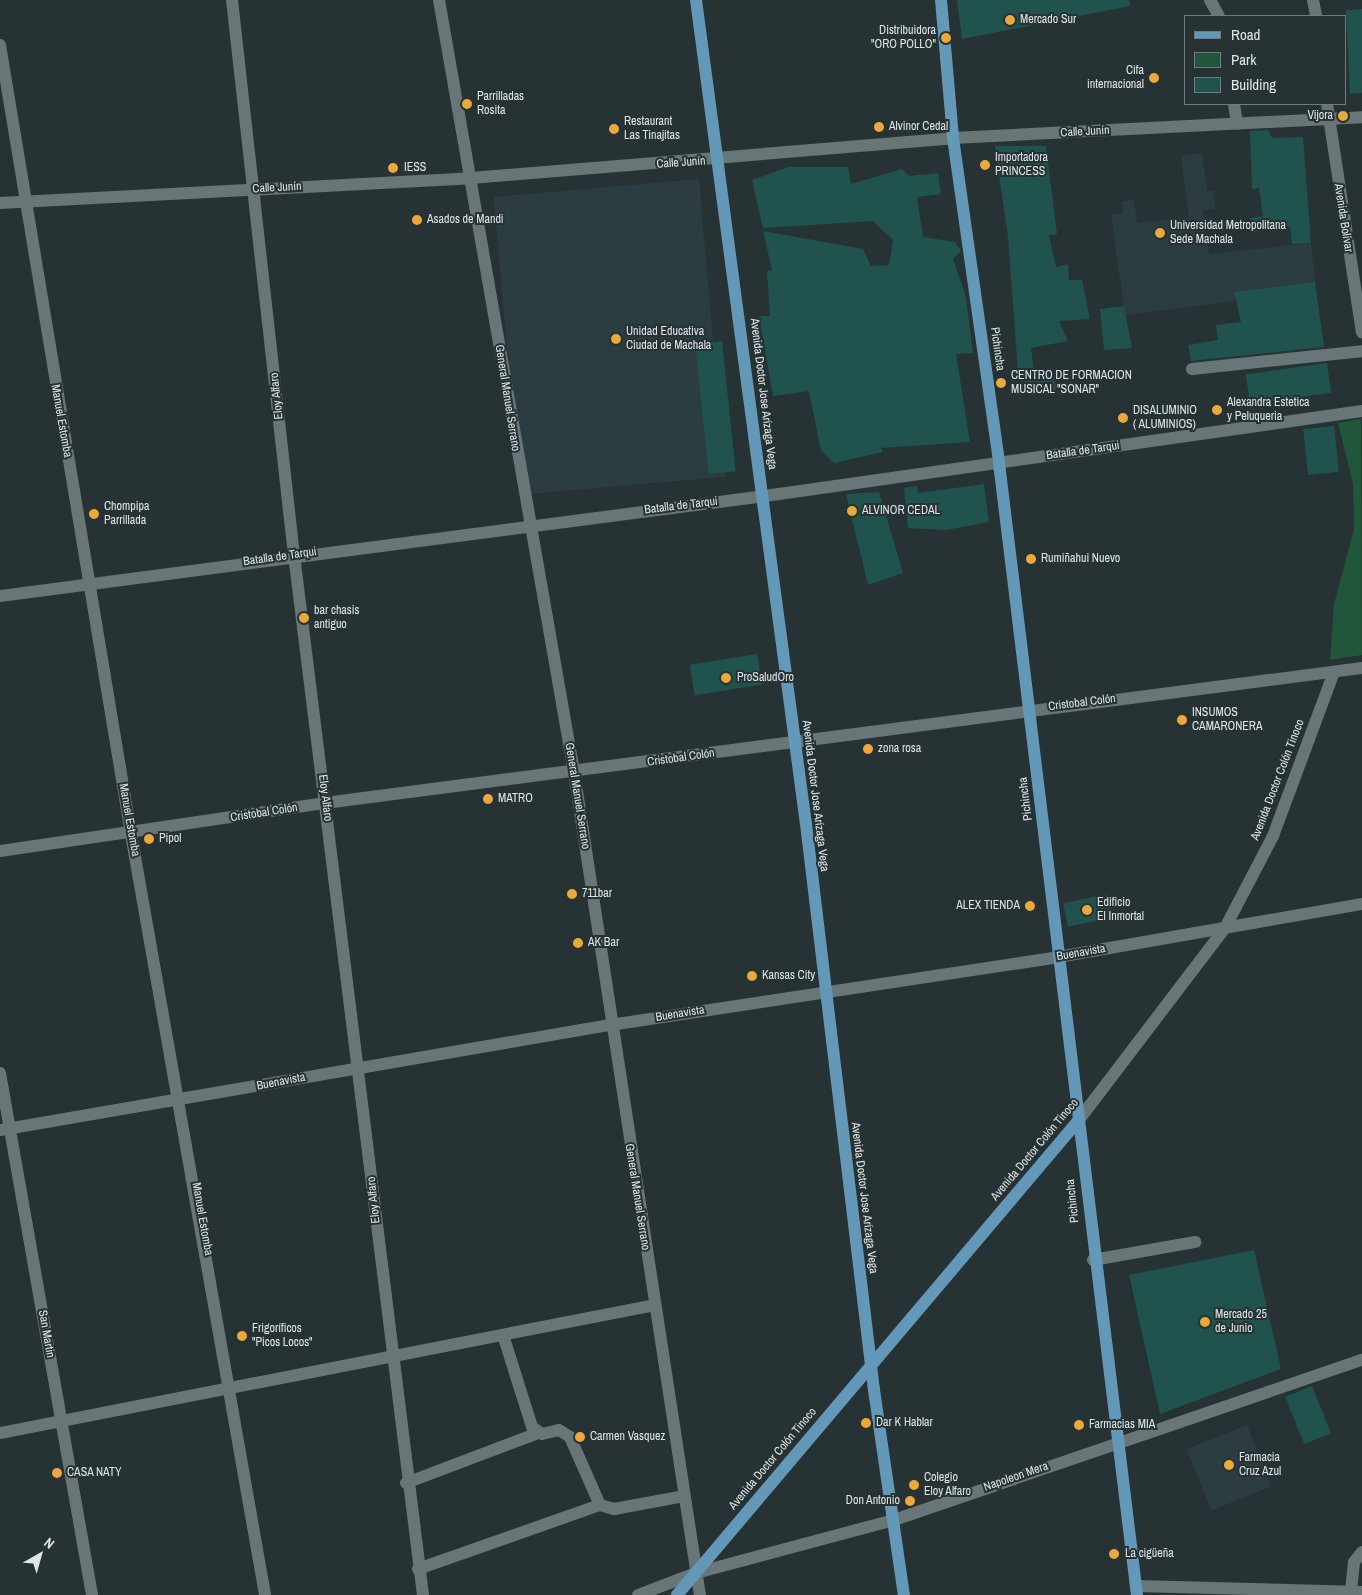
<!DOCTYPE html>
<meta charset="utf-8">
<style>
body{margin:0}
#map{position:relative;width:1362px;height:1595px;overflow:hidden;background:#273234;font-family:"Archivo Narrow",sans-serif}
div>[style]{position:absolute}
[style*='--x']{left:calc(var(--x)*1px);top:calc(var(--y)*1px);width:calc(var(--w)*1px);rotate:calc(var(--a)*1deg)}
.built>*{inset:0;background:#2b3d41;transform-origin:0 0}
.green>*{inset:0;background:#21563a}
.building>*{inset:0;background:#20534d;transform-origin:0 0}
.minor>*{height:12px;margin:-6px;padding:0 6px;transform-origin:6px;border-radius:6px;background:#697678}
.major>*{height:12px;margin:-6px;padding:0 6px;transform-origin:6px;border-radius:6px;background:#6498b9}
.dots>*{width:14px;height:14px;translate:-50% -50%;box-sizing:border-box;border:2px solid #273234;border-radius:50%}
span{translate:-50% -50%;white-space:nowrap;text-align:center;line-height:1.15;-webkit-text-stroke:4px #273234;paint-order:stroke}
.poi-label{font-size:12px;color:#dfe5e7}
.left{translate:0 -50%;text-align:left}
.right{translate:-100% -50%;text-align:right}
.street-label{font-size:12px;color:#dfe5e7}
.legend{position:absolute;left:1184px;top:15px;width:162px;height:90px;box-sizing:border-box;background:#273234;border:1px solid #717a7c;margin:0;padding:6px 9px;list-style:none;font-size:15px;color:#dfe5e7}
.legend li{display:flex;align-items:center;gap:10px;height:25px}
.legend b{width:25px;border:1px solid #717a7c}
.north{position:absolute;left:15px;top:1530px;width:50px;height:50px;-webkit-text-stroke:4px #273234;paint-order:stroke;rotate:38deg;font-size:14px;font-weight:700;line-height:20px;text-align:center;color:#dfe5e7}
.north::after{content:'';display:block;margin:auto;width:18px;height:22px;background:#dfe5e7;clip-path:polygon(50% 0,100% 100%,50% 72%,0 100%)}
</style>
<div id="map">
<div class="built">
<div style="clip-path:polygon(1202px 153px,1207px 191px,1213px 191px,1215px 209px,1203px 210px,1209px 254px,1311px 243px,1315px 282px,1234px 292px,1235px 301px,1125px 315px,1111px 215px,1123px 213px,1122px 201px,1134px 200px,1137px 223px,1189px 217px,1181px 156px)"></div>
<div style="left:699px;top:179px;width:299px;height:206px;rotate:85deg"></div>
<div style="left:1247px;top:1425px;width:66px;height:65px;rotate:68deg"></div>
</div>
<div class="green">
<div style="clip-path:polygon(1361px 419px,1362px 655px,1330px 660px,1334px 604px,1354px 529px,1353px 484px,1338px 423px)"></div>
</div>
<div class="building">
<div style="clip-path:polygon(957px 0,1129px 0,1130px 6px,962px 39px)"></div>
<div style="clip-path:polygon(1362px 9px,1362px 93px,1350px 94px,1346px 10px)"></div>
<div style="clip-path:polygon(1268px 130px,1272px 138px,1303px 137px,1311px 243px,1292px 244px,1290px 227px,1252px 232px,1250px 218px,1263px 216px,1259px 188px,1252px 189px,1250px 131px)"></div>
<div style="clip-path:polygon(995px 146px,1046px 146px,1057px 234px,1049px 235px,1052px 250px,1056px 267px,1068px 264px,1069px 280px,1082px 280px,1090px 319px,1059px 321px,1068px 341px,1031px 348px,1034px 372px,1018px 372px,1008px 237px)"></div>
<div style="clip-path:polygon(788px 167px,848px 167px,851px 184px,902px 169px,909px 176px,938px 173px,941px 194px,917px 197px,923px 237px,955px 242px,961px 251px,953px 259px,966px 297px,973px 353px,956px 354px,970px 442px,881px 448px,883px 452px,834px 463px,821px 450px,809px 391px,773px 396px,759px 316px,770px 316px,767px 271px,772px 270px,763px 231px,863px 249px,871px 266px,889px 265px,893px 240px,873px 221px,763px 228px,752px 180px)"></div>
<div style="clip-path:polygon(1315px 282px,1324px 347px,1191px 361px,1188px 345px,1218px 340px,1216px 325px,1241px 322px,1234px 292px)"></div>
<div style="clip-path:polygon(1124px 306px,1132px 348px,1104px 350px,1100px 309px)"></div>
<div style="left:722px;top:341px;width:131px;height:27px;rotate:84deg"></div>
<div style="left:1327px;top:363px;width:30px;height:82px;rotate:82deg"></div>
<div style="left:1054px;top:372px;width:18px;height:30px;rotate:81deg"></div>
<div style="left:1334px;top:426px;width:46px;height:31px;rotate:84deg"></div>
<div style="clip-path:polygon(984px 484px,989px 522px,946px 530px,908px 528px,904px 488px,917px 486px,918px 493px)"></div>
<div style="clip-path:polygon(879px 492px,903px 573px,868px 585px,846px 494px)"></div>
<div style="left:757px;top:654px;width:31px;height:68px;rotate:81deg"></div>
<div style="left:1107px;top:894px;width:24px;height:45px;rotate:78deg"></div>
<div style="clip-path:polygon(1254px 1250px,1281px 1369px,1160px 1414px,1129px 1275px)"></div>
<div style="left:1312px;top:1386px;width:51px;height:29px;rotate:68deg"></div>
</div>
<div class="minor">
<div style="--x:232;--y:0;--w:558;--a:83.63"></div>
<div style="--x:294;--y:555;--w:1048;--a:82.93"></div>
<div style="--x:439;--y:0;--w:784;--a:80.08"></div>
<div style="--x:574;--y:772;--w:833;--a:81.3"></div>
<div style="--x:1210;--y:0;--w:18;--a:61"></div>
<div style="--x:1313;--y:0;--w:16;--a:79"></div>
<div style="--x:0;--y:45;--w:800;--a:80.57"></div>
<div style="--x:131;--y:834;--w:773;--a:80.01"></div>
<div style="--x:1234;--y:104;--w:20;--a:81"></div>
<div style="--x:1327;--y:104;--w:231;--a:81.3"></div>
<div style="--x:0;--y:203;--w:472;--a:-3"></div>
<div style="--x:471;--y:178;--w:484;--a:-4.7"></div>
<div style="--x:953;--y:138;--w:410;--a:-2.9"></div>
<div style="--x:1192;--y:369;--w:171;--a:-6"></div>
<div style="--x:0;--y:596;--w:772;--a:-7.45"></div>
<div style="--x:765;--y:496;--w:603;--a:-8.1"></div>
<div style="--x:0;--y:851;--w:329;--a:-8.4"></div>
<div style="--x:325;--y:803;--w:1046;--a:-7.42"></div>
<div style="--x:0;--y:1073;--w:530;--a:80"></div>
<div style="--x:1078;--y:1121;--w:243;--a:-52.7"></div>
<div style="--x:1225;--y:928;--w:104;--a:-62.4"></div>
<div style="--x:1273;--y:836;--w:175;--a:-69.6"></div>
<div style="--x:0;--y:1130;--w:619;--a:-9.77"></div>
<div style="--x:610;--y:1025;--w:453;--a:-8.6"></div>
<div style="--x:1058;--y:957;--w:309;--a:-9.9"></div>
<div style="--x:1093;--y:1260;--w:104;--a:-10"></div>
<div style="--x:504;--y:1338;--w:93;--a:72.5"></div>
<div style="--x:532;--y:1427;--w:12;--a:35"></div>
<div style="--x:542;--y:1434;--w:17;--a:-13"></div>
<div style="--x:559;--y:1430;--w:13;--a:32"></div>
<div style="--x:570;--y:1437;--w:74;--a:66.2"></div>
<div style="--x:600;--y:1505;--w:15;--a:16"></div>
<div style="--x:614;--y:1509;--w:71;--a:-10.5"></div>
<div style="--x:0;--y:1433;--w:667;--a:-11.06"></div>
<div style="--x:406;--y:1483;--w:141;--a:-20.7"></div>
<div style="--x:418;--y:1569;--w:193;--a:-19.4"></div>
<div style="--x:1136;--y:1586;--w:226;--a:1.5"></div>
<div style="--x:1351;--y:1591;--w:29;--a:-84"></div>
<div style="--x:1354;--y:1562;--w:13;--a:-51"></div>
<div style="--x:638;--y:1595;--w:62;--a:-20.8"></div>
<div style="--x:696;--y:1573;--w:205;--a:-15"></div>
<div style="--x:894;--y:1520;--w:495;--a:-18.9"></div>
</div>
<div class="major">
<div style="--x:696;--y:0;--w:831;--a:82.4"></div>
<div style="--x:806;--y:824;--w:570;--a:83.15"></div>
<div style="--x:874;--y:1390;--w:207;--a:81.7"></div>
<div style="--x:941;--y:0;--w:139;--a:85"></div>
<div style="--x:953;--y:138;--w:328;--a:81.9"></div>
<div style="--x:999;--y:463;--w:1140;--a:83.05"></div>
<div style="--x:677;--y:1595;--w:621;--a:-49.77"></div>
</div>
<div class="dots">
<div style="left:1010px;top:20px;background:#eca93b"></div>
<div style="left:946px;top:38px;background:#eca93b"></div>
<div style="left:1154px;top:78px;background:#eca93b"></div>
<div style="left:467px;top:104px;background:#eca93b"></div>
<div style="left:1343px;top:116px;background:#eca93b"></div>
<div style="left:879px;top:127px;background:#eca93b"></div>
<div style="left:614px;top:129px;background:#eca93b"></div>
<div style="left:985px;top:165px;background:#eca93b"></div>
<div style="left:393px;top:168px;background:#eca93b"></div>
<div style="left:417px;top:220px;background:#eca93b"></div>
<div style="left:1160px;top:233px;background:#eca93b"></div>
<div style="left:616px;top:339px;background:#eca93b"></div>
<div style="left:1001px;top:383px;background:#eca93b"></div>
<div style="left:1217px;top:410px;background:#eca93b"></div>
<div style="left:1123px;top:418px;background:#eca93b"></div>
<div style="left:852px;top:511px;background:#eca93b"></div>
<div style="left:94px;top:514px;background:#eca93b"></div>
<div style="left:1031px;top:559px;background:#eca93b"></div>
<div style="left:304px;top:618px;background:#eca93b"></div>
<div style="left:726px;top:678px;background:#eca93b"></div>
<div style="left:1182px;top:720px;background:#eca93b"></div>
<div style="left:868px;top:749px;background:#eca93b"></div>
<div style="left:488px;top:799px;background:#eca93b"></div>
<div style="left:149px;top:839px;background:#eca93b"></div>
<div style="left:572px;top:894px;background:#eca93b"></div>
<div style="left:1030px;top:906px;background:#eca93b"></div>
<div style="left:1087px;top:910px;background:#eca93b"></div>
<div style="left:578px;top:943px;background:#eca93b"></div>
<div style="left:752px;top:976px;background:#eca93b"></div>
<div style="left:1205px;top:1322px;background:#eca93b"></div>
<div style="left:242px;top:1336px;background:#eca93b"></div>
<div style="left:866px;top:1423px;background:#eca93b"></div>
<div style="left:1079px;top:1425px;background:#eca93b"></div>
<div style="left:580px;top:1437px;background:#eca93b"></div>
<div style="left:1229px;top:1465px;background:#eca93b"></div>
<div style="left:57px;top:1473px;background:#eca93b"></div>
<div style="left:914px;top:1485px;background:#eca93b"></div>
<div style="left:910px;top:1501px;background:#eca93b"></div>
<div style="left:1114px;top:1554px;background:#eca93b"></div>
</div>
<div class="poi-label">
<span class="left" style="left:1020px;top:20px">Mercado Sur</span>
<span class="right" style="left:936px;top:38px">Distribuidora<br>"ORO POLLO"</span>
<span class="right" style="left:1144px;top:78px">Cifa<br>internacional</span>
<span class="left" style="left:477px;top:104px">Parrilladas<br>Rosita</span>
<span class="right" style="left:1333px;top:116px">Vijora</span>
<span class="left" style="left:624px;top:129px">Restaurant<br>Las Tinajitas</span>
<span class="left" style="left:889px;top:127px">Alvinor Cedal</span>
<span class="left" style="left:995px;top:165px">Importadora<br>PRINCESS</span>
<span class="left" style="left:404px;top:168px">IESS</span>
<span class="left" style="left:427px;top:220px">Asados de Mandi</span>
<span class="left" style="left:1170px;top:233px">Universidad Metropolitana<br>Sede Machala</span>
<span class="left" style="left:626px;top:339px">Unidad Educativa<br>Ciudad de Machala</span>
<span class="left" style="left:1011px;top:383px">CENTRO DE FORMACION<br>MUSICAL "SONAR"</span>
<span class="left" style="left:1227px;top:410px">Alexandra Estetica<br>y Peluqueria</span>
<span class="left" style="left:1133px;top:418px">DISALUMINIO<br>( ALUMINIOS)</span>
<span class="left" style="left:104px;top:514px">Chompipa<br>Parrillada</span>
<span class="left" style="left:862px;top:511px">ALVINOR CEDAL</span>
<span class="left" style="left:1041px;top:559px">Rumiñahui Nuevo</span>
<span class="left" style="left:314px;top:618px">bar chasis<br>antiguo</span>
<span class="left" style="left:737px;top:678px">ProSaludOro</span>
<span class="left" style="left:1192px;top:720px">INSUMOS<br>CAMARONERA</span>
<span class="left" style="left:878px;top:749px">zona rosa</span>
<span class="left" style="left:498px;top:799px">MATRO</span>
<span class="left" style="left:159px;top:839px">Pipol</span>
<span class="left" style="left:582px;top:894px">711bar</span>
<span class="left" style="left:1097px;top:910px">Edificio<br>El Inmortal</span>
<span class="right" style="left:1020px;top:906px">ALEX TIENDA</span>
<span class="left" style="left:588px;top:943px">AK Bar</span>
<span class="left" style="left:762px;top:976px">Kansas City</span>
<span class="left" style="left:1215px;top:1322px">Mercado 25<br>de Junio</span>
<span class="left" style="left:252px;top:1336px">Frigoríficos<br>"Picos Locos"</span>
<span class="left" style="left:876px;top:1423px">Dar K Hablar</span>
<span class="left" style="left:1089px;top:1425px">Farmacias MIA</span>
<span class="left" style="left:590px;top:1437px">Carmen Vasquez</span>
<span class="left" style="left:1239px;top:1465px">Farmacia<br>Cruz Azul</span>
<span class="left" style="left:67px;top:1473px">CASA NATY</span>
<span class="left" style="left:924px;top:1485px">Colegio<br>Eloy Alfaro</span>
<span class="right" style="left:900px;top:1501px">Don Antonio</span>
<span class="left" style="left:1125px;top:1554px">La cigüeña</span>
</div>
<div class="street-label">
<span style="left:1085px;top:132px;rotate:-3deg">Calle Junín</span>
<span style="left:681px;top:163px;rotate:-4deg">Calle Junín</span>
<span style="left:277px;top:188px;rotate:-3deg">Calle Junín</span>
<span style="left:1343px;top:218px;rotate:81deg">Avenida Bolívar</span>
<span style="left:997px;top:349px;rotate:82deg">Pichincha</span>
<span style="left:763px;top:394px;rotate:83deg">Avenida Doctor Jose Arízaga Vega</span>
<span style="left:277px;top:396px;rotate:-96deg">Eloy Alfaro</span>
<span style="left:507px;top:398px;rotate:81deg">General Manuel Serrano</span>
<span style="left:61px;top:421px;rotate:80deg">Manuel Estomba</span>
<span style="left:1083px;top:451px;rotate:-8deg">Batalla de Tarqui</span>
<span style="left:681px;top:506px;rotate:-7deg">Batalla de Tarqui</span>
<span style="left:280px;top:557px;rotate:-8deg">Batalla de Tarqui</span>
<span style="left:1082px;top:703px;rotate:-7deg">Cristobal Colón</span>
<span style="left:681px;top:758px;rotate:-8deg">Cristobal Colón</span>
<span style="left:1278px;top:780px;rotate:-69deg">Avenida Doctor Colón Tinoco</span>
<span style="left:577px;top:796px;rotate:81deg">General Manuel Serrano</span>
<span style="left:815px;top:796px;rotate:83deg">Avenida Doctor Jose Arízaga Vega</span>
<span style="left:325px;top:798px;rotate:83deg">Eloy Alfaro</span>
<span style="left:1026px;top:799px;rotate:-97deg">Pichincha</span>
<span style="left:264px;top:813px;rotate:-9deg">Cristobal Colón</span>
<span style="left:129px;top:820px;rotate:80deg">Manuel Estomba</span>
<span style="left:1081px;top:953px;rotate:-10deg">Buenavista</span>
<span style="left:680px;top:1014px;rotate:-9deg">Buenavista</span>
<span style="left:281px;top:1082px;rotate:-11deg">Buenavista</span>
<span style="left:1035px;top:1150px;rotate:-50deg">Avenida Doctor Colón Tinoco</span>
<span style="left:637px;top:1197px;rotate:81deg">General Manuel Serrano</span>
<span style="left:864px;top:1198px;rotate:83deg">Avenida Doctor Jose Arízaga Vega</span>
<span style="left:374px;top:1200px;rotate:-96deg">Eloy Alfaro</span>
<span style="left:1073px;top:1201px;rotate:-96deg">Pichincha</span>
<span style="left:202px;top:1219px;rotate:80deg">Manuel Estomba</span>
<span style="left:46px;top:1334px;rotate:80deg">San Martin</span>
<span style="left:773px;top:1459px;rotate:-50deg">Avenida Doctor Colón Tinoco</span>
<span style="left:1016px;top:1477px;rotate:-19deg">Napoleon Mera</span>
</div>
<ul class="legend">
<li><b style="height:6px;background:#6498b9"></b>Road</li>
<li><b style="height:14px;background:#21563a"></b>Park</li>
<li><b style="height:14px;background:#20534d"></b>Building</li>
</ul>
<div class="north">N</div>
</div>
